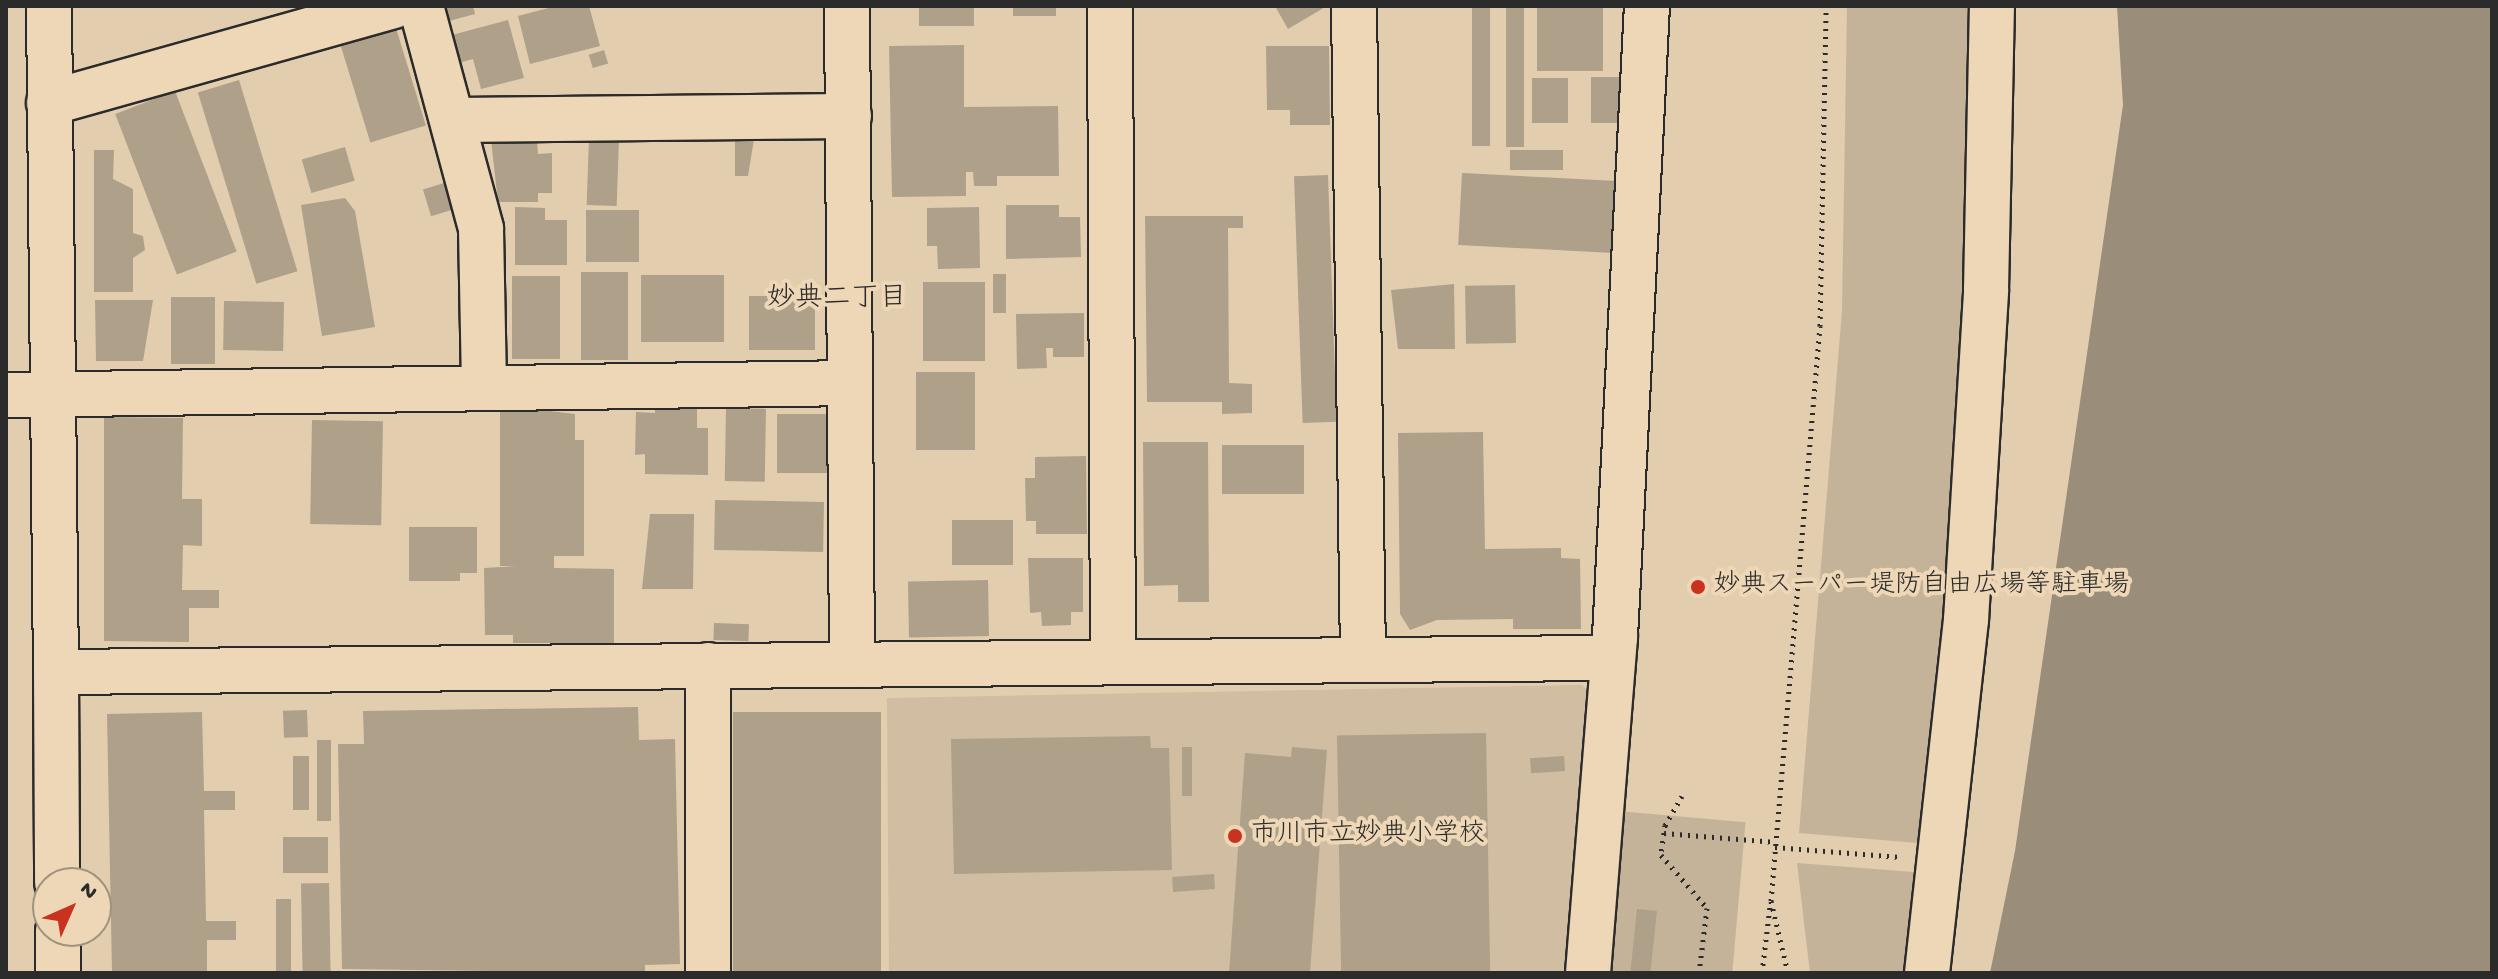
<!DOCTYPE html>
<meta charset="utf-8">
<style>
body{margin:0}
#map{position:relative;width:2498px;height:979px;overflow:hidden;background:#e2cdaf;font-family:"Gochi Hand","Klee One",sans-serif}
div>[style]{position:absolute}
[style*='--x']{left:calc(var(--x)*1px);top:calc(var(--y)*1px);width:calc(var(--w)*1px);rotate:calc(var(--a)*1deg)}
.built>*{inset:0;background:#d0bda2}
.green>*{inset:0;background:#c4b299;transform-origin:0 0}
.water>*{inset:0;background:#9a8d7a}
.building>*{inset:0;background:#afa08a;transform-origin:0 0}
.path>*{height:5px;margin-top:-2.5px;transform-origin:0;background:repeating-linear-gradient(90deg,#2b2b2b 0 2px,transparent 0 8px)}
.roads{filter:drop-shadow(2px 0 #2b2b2b) drop-shadow(-2px 0 #2b2b2b) drop-shadow(0 2px #2b2b2b) drop-shadow(0 -2px #2b2b2b)}
.street>*{height:44px;margin:-22px;padding:0 22px;transform-origin:22px;border-radius:22px;background:#eed7b7}
.secondary>*{height:44px;margin:-22px;padding:0 22px;transform-origin:22px;border-radius:22px;background:#eed7b7}
.dots>*{width:22px;height:22px;translate:-50% -50%;box-sizing:border-box;border:4px solid #eed7b7;border-radius:50%}
span{translate:-50% -50%;white-space:nowrap;text-align:center;line-height:1.15;-webkit-text-stroke:8px #eed7b7;paint-order:stroke}
.poi-label{font-size:26px;color:#2b2b2b}
.left{translate:0 -50%;text-align:left}
.neighbourhood-label{font-size:28px;color:#2b2b2b}
.frame{position:absolute;inset:0;border:8px solid #2b2b2b;pointer-events:none}
.north{position:absolute;left:32px;top:867px;width:80px;height:80px;box-sizing:border-box;background:#eed7b7;border:2px solid #a0927f;border-radius:50%;rotate:45deg;font-size:22px;font-weight:700;line-height:32px;text-align:center;color:#2b2b2b}
.north::after{content:'';display:block;margin:auto;width:28px;height:36px;background:#c8321e;clip-path:polygon(50% 0,100% 100%,50% 72%,0 100%)}
</style>
<div id="map">
<div class="built">
<div style="clip-path:polygon(1582px 685px,1596px 698px,1569px 973px,889px 973px,887px 698px)"></div>
</div>
<div class="green">
<div style="clip-path:polygon(1847px 6px,1975px 6px,1962px 429px,1929px 844px,1799px 833px,1842px 311px)"></div>
<div style="left:1618px;top:811px;width:128px;height:163px;rotate:5deg"></div>
<div style="clip-path:polygon(1797px 863px,1926px 873px,1917px 973px,1810px 973px)"></div>
</div>
<div class="water">
<div style="clip-path:polygon(2117px 6px,2492px 6px,2492px 973px,1990px 973px,2015px 851px,2123px 105px)"></div>
</div>
<div class="building">
<div style="clip-path:polygon(445px 6px,473px 6px,475px 14px,449px 21px)"></div>
<div style="clip-path:polygon(556px 6px,589px 6px,600px 46px,530px 64px,518px 16px)"></div>
<div style="left:919px;top:6px;width:55px;height:20px"></div>
<div style="left:1013px;top:6px;width:43px;height:10px"></div>
<div style="clip-path:polygon(1275px 6px,1327px 6px,1288px 29px)"></div>
<div style="left:1472px;top:6px;width:18px;height:140px"></div>
<div style="left:1506px;top:6px;width:18px;height:141px"></div>
<div style="left:1537px;top:6px;width:66px;height:65px"></div>
<div style="clip-path:polygon(508px 20px,524px 78px,481px 89px,473px 59px,459px 63px,452px 35px)"></div>
<div style="left:396px;top:28px;width:102px;height:58px;rotate:73deg"></div>
<div style="clip-path:polygon(964px 45px,964px 107px,1058px 106px,1059px 176px,997px 176px,997px 186px,974px 186px,973px 172px,966px 172px,966px 196px,892px 197px,889px 46px)"></div>
<div style="clip-path:polygon(1266px 46px,1329px 46px,1330px 125px,1290px 125px,1290px 110px,1267px 110px)"></div>
<div style="left:604px;top:50px;width:14px;height:16px;rotate:73deg"></div>
<div style="left:1626px;top:77px;width:46px;height:35px;rotate:90deg"></div>
<div style="left:1568px;top:78px;width:45px;height:36px;rotate:90deg"></div>
<div style="left:239px;top:80px;width:200px;height:43px;rotate:73deg"></div>
<div style="left:175px;top:91px;width:172px;height:64px;rotate:69deg"></div>
<div style="left:589px;top:138px;width:30px;height:67px;rotate:2deg"></div>
<div style="clip-path:polygon(735px 139px,754px 139px,748px 176px,735px 176px)"></div>
<div style="clip-path:polygon(491px 140px,537px 140px,538px 154px,552px 153px,552px 193px,538px 193px,538px 202px,498px 202px)"></div>
<div style="left:345px;top:147px;width:35px;height:45px;rotate:74deg"></div>
<div style="clip-path:polygon(94px 150px,114px 150px,113px 179px,133px 189px,133px 233px,143px 236px,145px 250px,133px 258px,133px 292px,94px 292px)"></div>
<div style="left:1510px;top:150px;width:53px;height:20px"></div>
<div style="left:1462px;top:173px;width:155px;height:72px;rotate:3deg"></div>
<div style="left:1328px;top:175px;width:247px;height:34px;rotate:88deg"></div>
<div style="left:444px;top:183px;width:28px;height:22px;rotate:73deg"></div>
<div style="clip-path:polygon(345px 198px,355px 211px,375px 327px,322px 336px,301px 205px)"></div>
<div style="clip-path:polygon(1006px 205px,1059px 205px,1059px 217px,1080px 217px,1081px 257px,1006px 259px)"></div>
<div style="clip-path:polygon(515px 207px,545px 208px,545px 220px,567px 220px,567px 265px,515px 265px)"></div>
<div style="clip-path:polygon(979px 207px,980px 268px,938px 269px,937px 246px,927px 246px,927px 208px)"></div>
<div style="left:586px;top:210px;width:53px;height:52px"></div>
<div style="clip-path:polygon(1145px 216px,1243px 216px,1243px 228px,1228px 228px,1229px 383px,1252px 384px,1252px 413px,1222px 414px,1222px 402px,1147px 402px)"></div>
<div style="left:581px;top:272px;width:47px;height:88px"></div>
<div style="left:993px;top:274px;width:13px;height:39px"></div>
<div style="left:641px;top:275px;width:83px;height:67px"></div>
<div style="left:512px;top:276px;width:48px;height:83px"></div>
<div style="left:923px;top:282px;width:62px;height:79px"></div>
<div style="clip-path:polygon(1454px 284px,1455px 349px,1398px 349px,1391px 290px)"></div>
<div style="left:1515px;top:285px;width:58px;height:50px;rotate:89deg"></div>
<div style="left:815px;top:296px;width:54px;height:66px;rotate:90deg"></div>
<div style="left:171px;top:297px;width:44px;height:67px"></div>
<div style="clip-path:polygon(95px 300px,153px 300px,143px 361px,96px 361px)"></div>
<div style="left:224px;top:301px;width:60px;height:49px;rotate:1deg"></div>
<div style="clip-path:polygon(1084px 313px,1084px 357px,1053px 357px,1053px 348px,1046px 348px,1047px 368px,1017px 369px,1016px 314px)"></div>
<div style="left:916px;top:372px;width:59px;height:78px"></div>
<div style="clip-path:polygon(500px 405px,575px 414px,575px 440px,584px 440px,584px 556px,554px 556px,554px 568px,614px 569px,614px 643px,513px 643px,513px 635px,485px 635px,484px 568px,517px 566px,500px 566px)"></div>
<div style="clip-path:polygon(655px 406px,697px 406px,697px 428px,708px 428px,708px 475px,645px 474px,645px 454px,635px 455px,636px 412px,655px 413px)"></div>
<div style="left:726px;top:408px;width:40px;height:73px;rotate:1deg"></div>
<div style="left:777px;top:414px;width:54px;height:59px"></div>
<div style="clip-path:polygon(104px 417px,183px 418px,182px 499px,202px 499px,202px 546px,183px 545px,182px 590px,219px 590px,219px 608px,189px 608px,189px 642px,104px 641px)"></div>
<div style="left:312px;top:420px;width:71px;height:104px;rotate:1deg"></div>
<div style="clip-path:polygon(1483px 432px,1485px 549px,1561px 548px,1561px 558px,1580px 559px,1581px 629px,1513px 629px,1513px 619px,1437px 620px,1410px 630px,1400px 614px,1398px 433px)"></div>
<div style="clip-path:polygon(1143px 442px,1208px 442px,1209px 602px,1178px 602px,1178px 585px,1144px 586px)"></div>
<div style="left:1304px;top:445px;width:49px;height:82px;rotate:90deg"></div>
<div style="clip-path:polygon(1086px 456px,1087px 534px,1036px 534px,1036px 521px,1026px 521px,1025px 478px,1035px 478px,1035px 457px)"></div>
<div style="left:715px;top:500px;width:109px;height:50px;rotate:1deg"></div>
<div style="clip-path:polygon(650px 514px,694px 514px,693px 589px,642px 589px)"></div>
<div style="left:1013px;top:520px;width:45px;height:61px;rotate:90deg"></div>
<div style="clip-path:polygon(409px 527px,477px 527px,477px 573px,460px 573px,460px 581px,409px 581px)"></div>
<div style="clip-path:polygon(1028px 558px,1083px 558px,1083px 612px,1071px 612px,1071px 625px,1042px 626px,1041px 612px,1030px 613px)"></div>
<div style="left:988px;top:580px;width:56px;height:80px;rotate:89deg"></div>
<div style="left:714px;top:623px;width:35px;height:17px;rotate:2deg"></div>
<div style="clip-path:polygon(638px 707px,639px 740px,675px 739px,680px 964px,645px 965px,645px 973px,342px 969px,338px 744px,364px 744px,363px 711px)"></div>
<div style="left:307px;top:710px;width:27px;height:24px;rotate:88deg"></div>
<div style="clip-path:polygon(202px 712px,204px 791px,235px 791px,235px 810px,204px 810px,206px 921px,236px 921px,236px 940px,207px 940px,207px 973px,112px 973px,107px 714px)"></div>
<div style="left:881px;top:712px;width:261px;height:148px;rotate:90deg"></div>
<div style="left:1486px;top:733px;width:240px;height:149px;rotate:89deg"></div>
<div style="clip-path:polygon(1150px 736px,1151px 748px,1169px 748px,1172px 870px,954px 874px,951px 739px)"></div>
<div style="left:317px;top:740px;width:14px;height:81px"></div>
<div style="left:1182px;top:747px;width:10px;height:49px"></div>
<div style="clip-path:polygon(1292px 747px,1327px 750px,1310px 973px,1229px 973px,1245px 753px,1291px 757px)"></div>
<div style="left:293px;top:756px;width:16px;height:54px"></div>
<div style="left:1564px;top:756px;width:15px;height:34px;rotate:86deg"></div>
<div style="left:283px;top:837px;width:45px;height:36px"></div>
<div style="left:1214px;top:874px;width:15px;height:42px;rotate:86deg"></div>
<div style="left:329px;top:883px;width:90px;height:28px;rotate:89deg"></div>
<div style="left:276px;top:899px;width:15px;height:74px"></div>
<div style="left:1637px;top:909px;width:20px;height:64px;rotate:6deg"></div>
</div>
<div class="path">
<div style="--x:1682;--y:796;--w:34;--a:120"></div>
<div style="--x:1665;--y:825;--w:30;--a:98"></div>
<div style="--x:1661;--y:855;--w:70;--a:49"></div>
<div style="--x:1707;--y:908;--w:65;--a:97"></div>
<div style="--x:1664;--y:833;--w:112;--a:4.6"></div>
<div style="--x:1775;--y:847;--w:123;--a:4.6"></div>
<div style="--x:1762;--y:973;--w:67;--a:-83.2"></div>
<div style="--x:1788;--y:973;--w:74;--a:-103.3"></div>
<div style="--x:1771;--y:901;--w:577;--a:-85.13"></div>
<div style="--x:1820;--y:326;--w:320;--a:-88.9"></div>
</div>
<div class="roads">
<div class="street">
<div style="--x:49;--y:6;--w:666;--a:89.4"></div>
<div style="--x:56;--y:672;--w:1557;--a:-0.52"></div>
<div style="--x:421;--y:6;--w:231;--a:74.9"></div>
<div style="--x:481;--y:229;--w:156;--a:88.9"></div>
<div style="--x:847;--y:6;--w:656;--a:89.56"></div>
<div style="--x:1110;--y:6;--w:653;--a:89.74"></div>
<div style="--x:1354;--y:6;--w:651;--a:89.21"></div>
<div style="--x:49;--y:103;--w:358;--a:-15.7"></div>
<div style="--x:454;--y:120;--w:395;--a:-0.6"></div>
<div style="--x:6;--y:395;--w:844;--a:-0.81"></div>
<div style="--x:708;--y:665;--w:308;--a:90"></div>
<div style="--x:1588;--y:973;--w:337;--a:-85.4"></div>
<div style="--x:1615;--y:637;--w:632;--a:-87.1"></div>
<div style="--x:1927;--y:973;--w:355;--a:-83.7"></div>
<div style="--x:1966;--y:620;--w:331;--a:-86.5"></div>
<div style="--x:1986;--y:290;--w:284;--a:-88.8"></div>
</div>
<div class="secondary">
<div style="--x:56;--y:672;--w:211;--a:89.7"></div>
<div style="--x:58;--y:931;--w:42;--a:90"></div>
</div>
</div>
<div class="dots">
<div style="left:1698px;top:587px;background:#c8321e"></div>
<div style="left:1235px;top:836px;background:#c8321e"></div>
</div>
<div class="poi-label">
<span class="left" style="left:1714px;top:587px">妙典スーパー堤防自由広場等駐車場</span>
<span class="left" style="left:1251px;top:836px">市川市立妙典小学校</span>
</div>
<div class="neighbourhood-label">
<span style="left:837px;top:300px">妙典二丁目</span>
</div>
<div class="frame"></div>
<div class="north">N</div>
</div>
